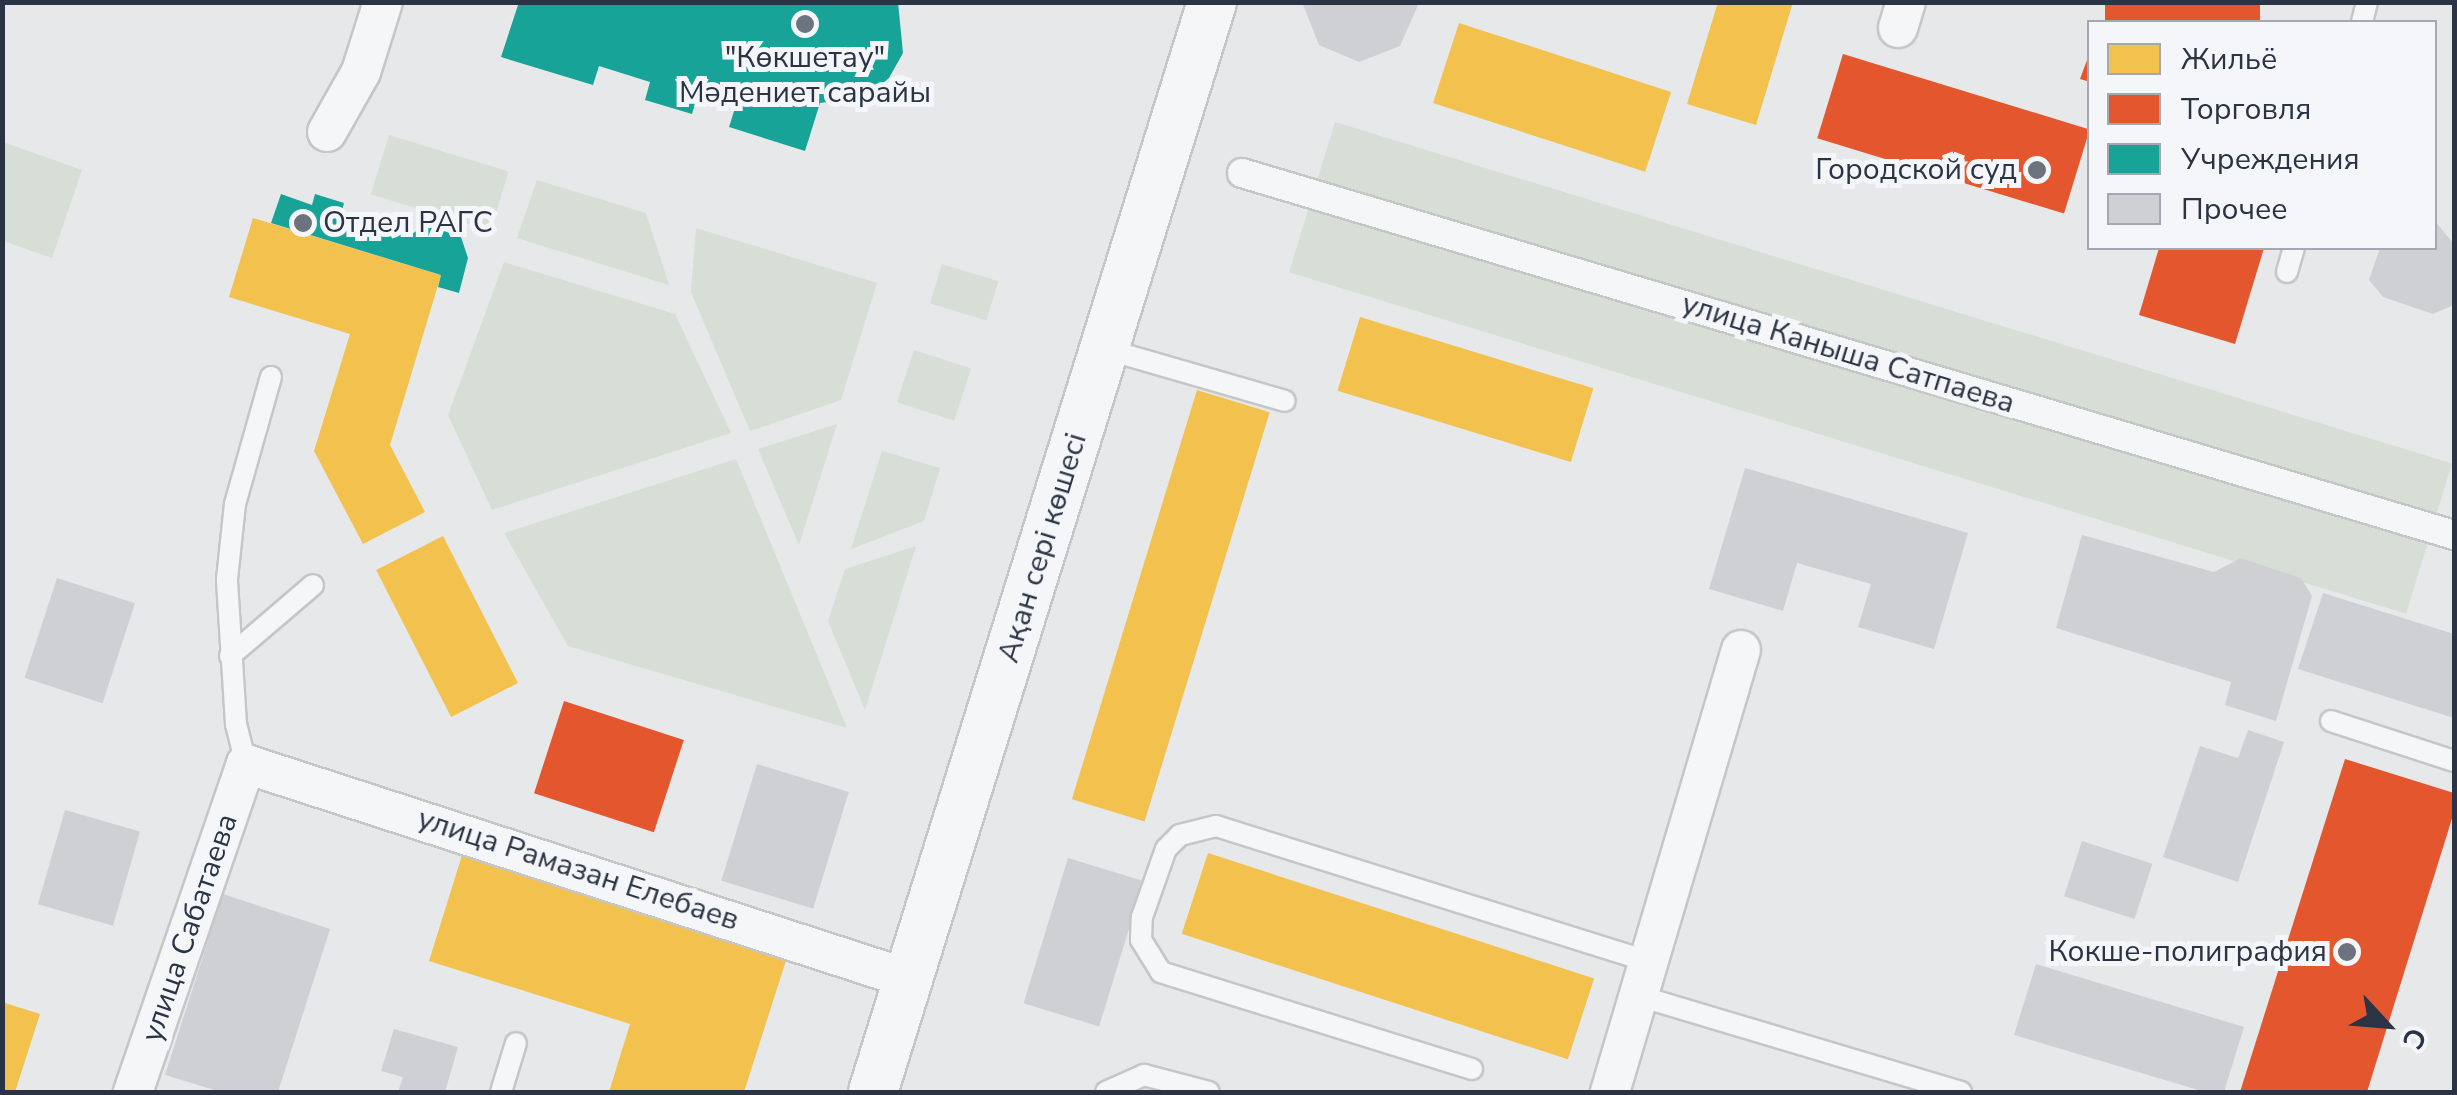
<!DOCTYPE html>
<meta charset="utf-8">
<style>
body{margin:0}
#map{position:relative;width:2457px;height:1095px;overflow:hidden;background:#e6e8ea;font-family:"Nunito Sans",sans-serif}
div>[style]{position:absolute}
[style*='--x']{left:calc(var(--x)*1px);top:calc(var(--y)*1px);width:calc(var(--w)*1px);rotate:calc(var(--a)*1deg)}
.green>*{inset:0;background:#d6ded6;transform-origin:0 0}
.homes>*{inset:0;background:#f2c14e;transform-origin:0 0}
.shops>*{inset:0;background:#e4572e;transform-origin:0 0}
.public>*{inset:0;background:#17a398}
.building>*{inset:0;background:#ced0d3;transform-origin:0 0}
.roads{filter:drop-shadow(2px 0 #c4c6c8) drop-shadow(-2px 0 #c4c6c8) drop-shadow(0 2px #c4c6c8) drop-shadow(0 -2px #c4c6c8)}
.service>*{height:20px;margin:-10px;padding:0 10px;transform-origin:10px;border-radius:10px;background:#f5f6f7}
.pedestrian>*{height:28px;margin:-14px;padding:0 14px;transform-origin:14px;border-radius:14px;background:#f5f6f7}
.minor>*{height:38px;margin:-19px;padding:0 19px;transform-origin:19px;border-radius:19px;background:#f5f6f7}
.tertiary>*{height:48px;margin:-24px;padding:0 24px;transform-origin:24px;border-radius:24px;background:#f5f6f7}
.dots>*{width:28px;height:28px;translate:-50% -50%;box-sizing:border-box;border:5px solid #f4f6f9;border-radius:50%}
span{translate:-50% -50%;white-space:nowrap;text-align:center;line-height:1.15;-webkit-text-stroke:10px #f4f6f9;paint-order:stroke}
.poi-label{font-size:30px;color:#2b3445}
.right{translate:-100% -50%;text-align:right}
.left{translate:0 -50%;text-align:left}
.street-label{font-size:30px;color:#2b3445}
.frame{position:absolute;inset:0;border:5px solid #2b3445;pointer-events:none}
.legend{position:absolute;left:2087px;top:20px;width:350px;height:230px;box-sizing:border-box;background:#f4f6f9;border:2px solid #a4a8b1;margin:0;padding:12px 18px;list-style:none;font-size:30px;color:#2b3445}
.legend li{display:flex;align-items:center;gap:20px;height:50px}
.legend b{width:50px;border:2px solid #a4a8b1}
.north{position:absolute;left:2337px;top:975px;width:100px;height:100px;-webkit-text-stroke:8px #f4f6f9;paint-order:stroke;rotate:116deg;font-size:28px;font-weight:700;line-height:40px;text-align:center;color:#2b3445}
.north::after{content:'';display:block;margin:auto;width:35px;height:45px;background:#2b3445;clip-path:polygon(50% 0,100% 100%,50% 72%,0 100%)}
</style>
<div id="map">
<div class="green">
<div style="left:1335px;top:122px;width:1168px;height:157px;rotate:17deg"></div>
<div style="left:389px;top:135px;width:125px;height:62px;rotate:17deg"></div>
<div style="clip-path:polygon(3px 142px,82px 170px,52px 258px,3px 241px)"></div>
<div style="clip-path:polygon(537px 180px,646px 213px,669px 285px,517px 238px)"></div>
<div style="clip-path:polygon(696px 228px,877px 283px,841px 400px,750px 431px,691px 292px)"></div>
<div style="clip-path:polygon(504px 262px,675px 314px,731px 433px,492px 510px,448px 415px)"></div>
<div style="left:942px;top:264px;width:59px;height:41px;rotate:17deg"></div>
<div style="left:914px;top:350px;width:60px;height:55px;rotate:18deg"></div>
<div style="clip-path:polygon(837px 424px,799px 545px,758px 449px)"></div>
<div style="clip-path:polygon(882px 451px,940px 468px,924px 521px,851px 549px)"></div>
<div style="clip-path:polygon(736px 459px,847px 728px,568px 646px,504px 533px)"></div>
<div style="clip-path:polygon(916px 546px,865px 710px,828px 621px,845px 569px)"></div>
</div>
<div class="homes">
<div style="clip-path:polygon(1718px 2px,1793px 2px,1756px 125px,1687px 104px)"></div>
<div style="left:1459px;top:23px;width:223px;height:84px;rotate:18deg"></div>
<div style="clip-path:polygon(253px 218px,441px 275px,390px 445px,425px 512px,363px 544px,314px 451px,350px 334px,229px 297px)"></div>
<div style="left:1360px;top:317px;width:244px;height:77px;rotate:17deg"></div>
<div style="left:1197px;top:390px;width:76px;height:428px;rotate:17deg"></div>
<div style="left:443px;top:536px;width:165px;height:75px;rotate:63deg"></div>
<div style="clip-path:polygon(464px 849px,789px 951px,744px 1092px,609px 1092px,630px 1024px,429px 961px)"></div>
<div style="left:1208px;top:853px;width:406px;height:85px;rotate:18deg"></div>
<div style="clip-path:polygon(2px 1002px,40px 1014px,15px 1092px,2px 1092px)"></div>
</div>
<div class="shops">
<div style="left:2105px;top:2px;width:155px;height:21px"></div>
<div style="clip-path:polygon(2090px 52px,2090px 82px,2080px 79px)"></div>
<div style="left:1843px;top:54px;width:258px;height:88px;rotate:17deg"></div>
<div style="clip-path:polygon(2159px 248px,2264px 248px,2235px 344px,2139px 315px)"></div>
<div style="left:564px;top:701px;width:126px;height:97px;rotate:18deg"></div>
<div style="clip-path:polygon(2345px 759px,2454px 793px,2454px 812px,2367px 1092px,2240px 1092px)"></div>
</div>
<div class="public">
<div style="clip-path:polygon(519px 2px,898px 2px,903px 53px,889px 78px,868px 96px,820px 103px,805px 151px,729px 127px,735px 108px,697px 97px,692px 114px,645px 100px,650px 82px,599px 66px,593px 85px,501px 57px)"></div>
<div style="clip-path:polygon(281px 194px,312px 205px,315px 194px,344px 203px,341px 214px,408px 236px,427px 225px,461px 237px,468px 258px,459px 293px,438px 287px,441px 275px,271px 223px)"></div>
</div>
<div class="building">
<div style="clip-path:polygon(1302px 2px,1417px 2px,1418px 5px,1400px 46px,1359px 62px,1319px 45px)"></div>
<div style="clip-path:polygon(2434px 220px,2454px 244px,2454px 305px,2433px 314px,2383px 297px,2369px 280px,2380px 248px,2434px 248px)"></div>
<div style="clip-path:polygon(1745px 468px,1968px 533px,1934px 649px,1858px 627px,1871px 584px,1797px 563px,1783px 611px,1709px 589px)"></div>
<div style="clip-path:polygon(2082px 535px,2214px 572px,2241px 558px,2301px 578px,2312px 596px,2276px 721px,2225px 705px,2231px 682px,2056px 628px)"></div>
<div style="left:57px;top:578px;width:82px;height:105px;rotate:18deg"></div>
<div style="clip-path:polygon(2323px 593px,2454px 634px,2454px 718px,2298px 669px)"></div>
<div style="clip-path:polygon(2248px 730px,2284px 742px,2238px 882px,2163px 857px,2200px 746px,2238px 758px)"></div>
<div style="left:757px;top:764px;width:96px;height:122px;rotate:17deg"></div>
<div style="left:65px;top:810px;width:78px;height:98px;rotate:16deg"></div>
<div style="left:2082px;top:841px;width:74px;height:58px;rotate:18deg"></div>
<div style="left:1068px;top:858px;width:79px;height:152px;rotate:17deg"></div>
<div style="clip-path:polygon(223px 894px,330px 929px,278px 1092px,221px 1092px,165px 1075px)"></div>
<div style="clip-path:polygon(2036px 964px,2244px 1027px,2224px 1092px,2205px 1092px,2014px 1035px)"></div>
<div style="clip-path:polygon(394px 1029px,458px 1047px,445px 1092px,398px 1092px,403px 1077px,381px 1071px)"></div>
</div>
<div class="roads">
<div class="service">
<div style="--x:2362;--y:22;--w:21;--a:-76"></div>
<div style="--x:2287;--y:272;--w:25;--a:-74"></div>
<div style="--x:1105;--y:349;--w:187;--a:16.1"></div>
<div style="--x:230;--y:656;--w:109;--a:-40.5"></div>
<div style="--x:2331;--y:721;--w:129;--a:18"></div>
<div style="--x:246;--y:764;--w:41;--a:-104"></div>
<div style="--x:236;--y:724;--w:145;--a:-93.6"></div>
<div style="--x:227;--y:579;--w:75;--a:-83.9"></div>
<div style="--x:235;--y:504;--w:132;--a:-74.2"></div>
<div style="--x:1639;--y:996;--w:336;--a:16.6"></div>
<div style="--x:1472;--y:1069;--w:326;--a:-162.7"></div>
<div style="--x:1161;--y:972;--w:38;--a:-122"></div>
<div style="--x:1141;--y:940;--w:23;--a:-88"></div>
<div style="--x:1142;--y:917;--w:72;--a:-70.6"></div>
<div style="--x:1166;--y:849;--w:20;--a:-45"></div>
<div style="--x:1180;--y:835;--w:37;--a:-14"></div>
<div style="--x:1216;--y:826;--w:452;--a:17.4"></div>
<div style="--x:501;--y:1092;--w:51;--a:-73"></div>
<div style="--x:1106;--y:1092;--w:42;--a:-24.1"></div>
<div style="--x:1144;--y:1075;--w:67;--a:14.7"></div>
</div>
<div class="pedestrian">
<div style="--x:1242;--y:173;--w:1265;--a:16.63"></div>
</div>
<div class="minor">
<div style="--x:1898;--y:28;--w:27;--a:-73"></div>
<div style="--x:327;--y:132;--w:69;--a:-60.5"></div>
<div style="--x:361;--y:72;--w:73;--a:-72.6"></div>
<div style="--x:133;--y:1092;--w:347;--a:-71"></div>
<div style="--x:246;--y:764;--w:697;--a:17.97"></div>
<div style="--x:1610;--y:1092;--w:461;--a:-73.5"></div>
</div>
<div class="tertiary">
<div style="--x:873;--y:1092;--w:1141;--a:-72.72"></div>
</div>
</div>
<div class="dots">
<div style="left:805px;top:24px;background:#6c737f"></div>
<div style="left:2037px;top:170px;background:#6c737f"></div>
<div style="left:303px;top:223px;background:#6c737f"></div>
<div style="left:2347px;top:952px;background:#6c737f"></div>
</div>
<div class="poi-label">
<span style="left:805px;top:75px">"Көкшетау"<br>Мәдениет сарайы</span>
<span class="right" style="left:2017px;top:170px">Городской суд</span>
<span class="left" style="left:323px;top:223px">Отдел РАГС</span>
<span class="right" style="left:2327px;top:952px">Кокше-полиграфия</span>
</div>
<div class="street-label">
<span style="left:1848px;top:354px;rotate:17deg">улица Каныша Сатпаева</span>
<span style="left:1043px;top:548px;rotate:-73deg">Ақан сері көшесі</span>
<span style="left:578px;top:870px;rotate:18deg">улица Рамазан Елебаев</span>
<span style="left:190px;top:928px;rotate:-71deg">улица Сабатаева</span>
</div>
<div class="frame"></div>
<ul class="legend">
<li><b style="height:28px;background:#f2c14e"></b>Жильё</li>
<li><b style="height:28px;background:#e4572e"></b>Торговля</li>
<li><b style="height:28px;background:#17a398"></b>Учреждения</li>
<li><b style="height:28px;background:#ced0d3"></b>Прочее</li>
</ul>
<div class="north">С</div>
</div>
